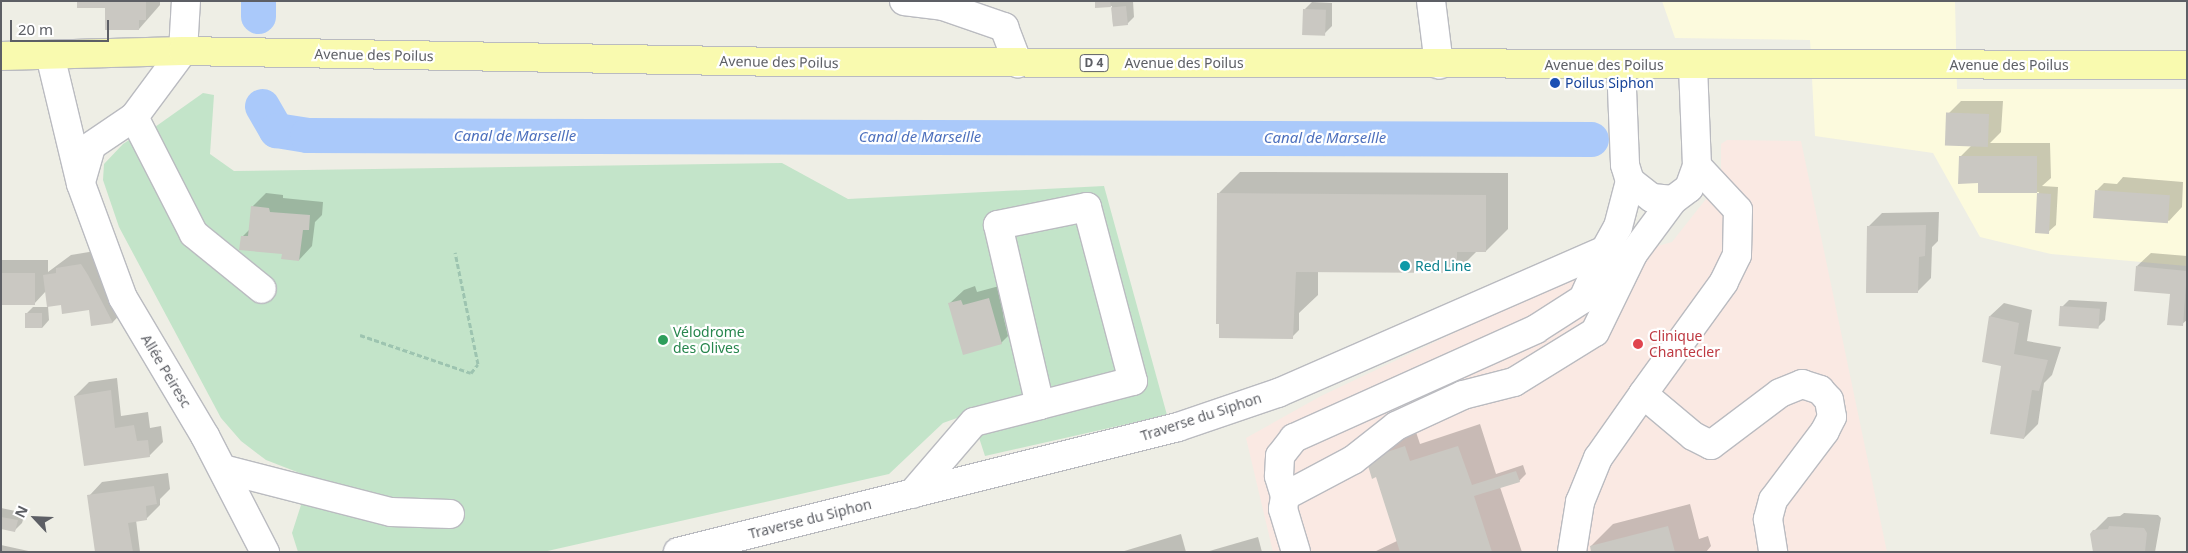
<!DOCTYPE html>
<meta charset="utf-8">
<style>
body{margin:0}
#map{position:relative;width:2188px;height:553px;overflow:hidden;background:#eeeee5;font-family:"Noto Sans",sans-serif}
div>[style]{position:absolute}
[style*='--x']{left:calc(var(--x)*1px);top:calc(var(--y)*1px);width:calc(var(--w)*1px);rotate:calc(var(--a)*1deg)}
.commercial>*{inset:0;background:#fcfadd}
.medical>*{inset:0;background:#fae9e3}
.green>*{inset:0;background:#c3e4c9}
.shadow>*{inset:0;background:#0003}
.canal>*{height:35px;margin:-17.5px;padding:0 17.5px;transform-origin:17.5px;border-radius:17.5px;background:#aac9fa}
.building>*{inset:0;background:#cac8c2;transform-origin:0 0}
.path>*{height:3px;margin-top:-1.5px;transform-origin:0;background:repeating-linear-gradient(90deg,#9dc4b0 0 5px,transparent 0 7.5px)}
.roads{filter:drop-shadow(1px 0 #babbc0) drop-shadow(-1px 0 #babbc0) drop-shadow(0 1px #babbc0) drop-shadow(0 -1px #babbc0)}
.minor>*{height:28px;margin:-14px;padding:0 14px;transform-origin:14px;border-radius:14px;background:#fff}
.major>*{height:28px;margin:-14px;padding:0 14px;transform-origin:14px;border-radius:14px;background:#f9faaf}
.dots>*{width:14px;height:14px;translate:-50% -50%;box-sizing:border-box;border:2px solid #fff;border-radius:50%}
span{translate:-50% -50%;white-space:nowrap;text-align:center;line-height:1.15;-webkit-text-stroke:4.5px #fff;paint-order:stroke}
.shield-label span{padding:1px 4px;background:#fff;border:1px solid;border-radius:4px;-webkit-text-stroke-width:0}
.shield-label{font-size:12px;color:#5d5f65;font-weight:700}
.street-label{font-size:14px;color:#5d5f65}
.transit-label{font-size:14px;color:#164399}
.left{translate:0 -50%;text-align:left}
.culture-label{font-size:14px;color:#0d838f}
.leisure-label{font-size:14px;color:#27864d}
.health-label{font-size:14px;color:#be3a42}
.water-label{font-size:15px;color:#4d70bd;font-style:italic}
.frame{position:absolute;inset:0;border:2px solid #5d5f65;pointer-events:none}
.north{position:absolute;left:10px;top:493px;width:50px;height:50px;-webkit-text-stroke:4px #fff;paint-order:stroke;rotate:295deg;font-size:14px;font-weight:700;line-height:20px;text-align:center;color:#5d5f65}
.north::after{content:'';display:block;margin:auto;width:18px;height:22px;background:#5d5f65;clip-path:polygon(50% 0,100% 100%,50% 72%,0 100%)}
.scale{position:absolute;left:10px;top:20px;width:99px;height:22px;box-sizing:border-box;border:2px solid #5d5f65;border-top:0;padding-left:6px;font-size:15px;line-height:18px;white-space:nowrap;color:#5d5f65;-webkit-text-stroke:4px #fff;paint-order:stroke}
</style>
<div id="map">
<div class="commercial">
<div style="clip-path:polygon(1662px 1px,1955px 1px,1957px 89px,2187px 89px,2187px 266px,2051px 254px,1980px 237px,1933px 153px,1815px 136px,1810px 40px,1675px 38px)"></div>
</div>
<div class="medical">
<div style="clip-path:polygon(1727px 140px,1801px 141px,1887px 552px,1273px 552px,1246px 438px,1321px 396px,1498px 312px,1579px 268px,1672px 242px,1721px 180px,1721px 144px)"></div>
</div>
<div class="green">
<div style="clip-path:polygon(203px 93px,214px 95px,210px 154px,234px 171px,782px 163px,848px 199px,1104px 186px,1167px 415px,985px 456px,971px 413px,943px 423px,889px 474px,543px 552px,298px 552px,292px 533px,310px 477px,266px 460px,241px 441px,221px 418px,119px 227px,103px 180px,104px 164px,123px 144px,135px 136px,158px 133px,155px 127px)"></div>
</div>
<div class="shadow">
<div style="clip-path:polygon(79px 1px,160px 1px,160px 5px,139px 29px,107px 5px)"></div>
<div style="clip-path:polygon(1096px 1px,1133px 1px,1134px 17px,1127px 24px,1113px 25px,1112px 6px,1097px 7px)"></div>
<div style="clip-path:polygon(1312px 2px,1332px 3px,1332px 26px,1325px 33px,1305px 9px)"></div>
<div style="clip-path:polygon(1961px 101px,2003px 101px,2001px 132px,1990px 143px,2050px 143px,2051px 178px,2042px 186px,2058px 187px,2056px 225px,2048px 232px,2036px 232px,2039px 192px,1979px 192px,1979px 182px,1960px 157px,1971px 146px,1947px 115px)"></div>
<div style="clip-path:polygon(1240px 172px,1508px 173px,1508px 229px,1486px 251px,1477px 251px,1456px 272px,1318px 271px,1318px 295px,1299px 313px,1299px 330px,1292px 337px,1218px 194px)"></div>
<div style="clip-path:polygon(2123px 177px,2183px 182px,2182px 207px,2169px 221px,2097px 190px,2104px 183px,2117px 184px)"></div>
<div style="clip-path:polygon(266px 193px,283px 195px,283px 198px,323px 202px,322px 215px,315px 222px,312px 246px,299px 260px,243px 236px,250px 229px,252px 207px)"></div>
<div style="clip-path:polygon(1939px 212px,1938px 241px,1932px 247px,1931px 278px,1917px 292px,1868px 227px,1882px 213px)"></div>
<div style="clip-path:polygon(95px 251px,126px 308px,113px 322px,92px 325px,90px 309px,62px 304px,48px 306px,49px 320px,42px 328px,26px 314px,33px 307px,48px 307px,46px 291px,34px 304px,1px 304px,1px 260px,48px 260px,48px 272px,71px 255px)"></div>
<div style="clip-path:polygon(2151px 253px,2187px 256px,2187px 320px,2182px 324px,2171px 293px,2137px 266px)"></div>
<div style="clip-path:polygon(1003px 285px,1010px 309px,1003px 315px,1008px 336px,1001px 343px,950px 303px,964px 290px,975px 286px,977px 292px)"></div>
<div style="clip-path:polygon(2069px 300px,2107px 302px,2105px 320px,2098px 327px,2062px 307px)"></div>
<div style="clip-path:polygon(2004px 303px,2032px 310px,2027px 341px,2061px 347px,2052px 375px,2044px 383px,2038px 424px,2024px 438px,1990px 316px)"></div>
<div style="clip-path:polygon(117px 378px,121px 416px,148px 412px,150px 428px,161px 426px,163px 442px,149px 456px,75px 396px,89px 382px)"></div>
<div style="clip-path:polygon(1480px 424px,1496px 474px,1523px 465px,1526px 474px,1519px 481px,1500px 487px,1522px 552px,1374px 552px,1397px 541px,1377px 476px,1367px 459px,1415px 429px,1420px 444px)"></div>
<div style="clip-path:polygon(168px 473px,170px 489px,160px 499px,160px 505px,146px 519px,136px 520px,140px 552px,97px 552px,89px 496px,102px 482px)"></div>
<div style="clip-path:polygon(1690px 504px,1699px 539px,1708px 536px,1711px 546px,1706px 552px,1593px 552px,1591px 546px,1613px 524px)"></div>
<div style="clip-path:polygon(1px 508px,25px 513px,22px 523px,15px 530px,1px 528px)"></div>
<div style="clip-path:polygon(2124px 513px,2158px 515px,2161px 518px,2155px 552px,2093px 552px,2094px 531px,2108px 517px,2120px 516px)"></div>
<div style="clip-path:polygon(1181px 534px,1186px 552px,1121px 552px)"></div>
<div style="clip-path:polygon(1258px 537px,1262px 552px,1206px 552px)"></div>
<div style="clip-path:polygon(1px 545px,33px 552px,1px 552px)"></div>
</div>
<div class="canal">
<div style="--x:258;--y:16;--w:15;--a:-90"></div>
<div style="--x:262;--y:106;--w:28;--a:60"></div>
<div style="--x:276;--y:130;--w:31;--a:9"></div>
<div style="--x:307;--y:135;--w:1284;--a:0.18"></div>
</div>
<div class="building">
<div style="clip-path:polygon(77px 1px,146px 1px,146px 20px,139px 20px,139px 30px,105px 30px,105px 8px,77px 8px)"></div>
<div style="clip-path:polygon(1095px 1px,1110px 1px,1111px 7px,1095px 8px)"></div>
<div style="left:1126px;top:6px;width:19px;height:15px;rotate:84deg"></div>
<div style="left:1303px;top:9px;width:23px;height:26px;rotate:2deg"></div>
<div style="left:1989px;top:114px;width:33px;height:43px;rotate:92deg"></div>
<div style="clip-path:polygon(1959px 156px,2037px 156px,2037px 193px,2051px 194px,2049px 234px,2035px 233px,2037px 193px,1978px 193px,1978px 183px,1958px 184px)"></div>
<div style="left:2095px;top:190px;width:75px;height:28px;rotate:4deg"></div>
<div style="clip-path:polygon(1217px 193px,1486px 195px,1486px 252px,1457px 252px,1457px 273px,1296px 272px,1293px 339px,1219px 338px,1219px 324px,1216px 324px)"></div>
<div style="clip-path:polygon(251px 206px,269px 208px,270px 212px,310px 215px,309px 230px,303px 230px,299px 261px,281px 259px,282px 254px,239px 250px,241px 236px,248px 236px)"></div>
<div style="clip-path:polygon(1926px 225px,1925px 256px,1919px 257px,1918px 293px,1866px 293px,1867px 226px)"></div>
<div style="clip-path:polygon(81px 264px,88px 275px,113px 323px,91px 326px,89px 310px,62px 314px,61px 305px,47px 307px,43px 275px,56px 273px,56px 268px)"></div>
<div style="clip-path:polygon(2136px 266px,2187px 271px,2183px 326px,2167px 325px,2170px 294px,2134px 291px)"></div>
<div style="left:1px;top:273px;width:34px;height:32px"></div>
<div style="clip-path:polygon(989px 298px,1002px 344px,963px 355px,948px 303px,961px 300px,963px 305px)"></div>
<div style="left:2060px;top:306px;width:40px;height:20px;rotate:4deg"></div>
<div style="left:25px;top:313px;width:17px;height:15px"></div>
<div style="clip-path:polygon(1989px 316px,2019px 323px,2014px 354px,2048px 360px,2039px 391px,2032px 390px,2024px 439px,1990px 434px,2001px 366px,1982px 362px)"></div>
<div style="clip-path:polygon(111px 390px,115px 428px,134px 425px,137px 441px,148px 440px,150px 457px,84px 466px,74px 396px)"></div>
<div style="clip-path:polygon(1405px 446px,1410px 461px,1458px 446px,1472px 485px,1516px 471px,1520px 482px,1474px 496px,1492px 552px,1400px 552px,1376px 477px,1372px 479px,1366px 459px)"></div>
<div style="clip-path:polygon(154px 486px,157px 504px,146px 506px,147px 520px,128px 523px,133px 552px,95px 552px,87px 495px)"></div>
<div style="clip-path:polygon(1px 517px,18px 520px,15px 532px,1px 529px)"></div>
<div style="clip-path:polygon(1668px 526px,1675px 552px,1591px 552px,1590px 546px)"></div>
<div style="clip-path:polygon(2109px 526px,2144px 528px,2147px 533px,2145px 552px,2093px 552px,2090px 534px,2093px 530px,2108px 529px)"></div>
</div>
<div class="path">
<div style="--x:360;--y:335;--w:117;--a:18.9"></div>
<div style="--x:471;--y:373;--w:11;--a:-52"></div>
<div style="--x:478;--y:364;--w:114;--a:-101.6"></div>
</div>
<div class="roads">
<div class="minor">
<div style="--x:904;--y:1;--w:39;--a:7"></div>
<div style="--x:943;--y:6;--w:65;--a:19"></div>
<div style="--x:1004;--y:27;--w:39;--a:69"></div>
<div style="--x:1431;--y:1;--w:64;--a:82.8"></div>
<div style="--x:50;--y:55;--w:133;--a:76.5"></div>
<div style="--x:81;--y:184;--w:121;--a:69.8"></div>
<div style="--x:123;--y:298;--w:161;--a:59.3"></div>
<div style="--x:205;--y:436;--w:131;--a:62.7"></div>
<div style="--x:1621;--y:64;--w:101;--a:87.7"></div>
<div style="--x:1625;--y:165;--w:17;--a:73"></div>
<div style="--x:1630;--y:181;--w:28;--a:38"></div>
<div style="--x:1652;--y:198;--w:21;--a:5"></div>
<div style="--x:1673;--y:200;--w:20;--a:-37"></div>
<div style="--x:1689;--y:188;--w:23;--a:-70"></div>
<div style="--x:1697;--y:166;--w:101;--a:-92.3"></div>
<div style="--x:134;--y:117;--w:131;--a:62.9"></div>
<div style="--x:194;--y:234;--w:87;--a:39"></div>
<div style="--x:1697;--y:166;--w:60;--a:47"></div>
<div style="--x:1738;--y:210;--w:45;--a:91.3"></div>
<div style="--x:1737;--y:255;--w:30;--a:116"></div>
<div style="--x:1724;--y:282;--w:138;--a:125.9"></div>
<div style="--x:1643;--y:394;--w:65;--a:40"></div>
<div style="--x:1693;--y:436;--w:20;--a:27"></div>
<div style="--x:1711;--y:445;--w:86;--a:-37"></div>
<div style="--x:1780;--y:393;--w:24;--a:-22"></div>
<div style="--x:1802;--y:384;--w:19;--a:18"></div>
<div style="--x:1820;--y:390;--w:13;--a:48"></div>
<div style="--x:1829;--y:400;--w:17;--a:80"></div>
<div style="--x:1832;--y:417;--w:16;--a:117"></div>
<div style="--x:1825;--y:431;--w:86;--a:127"></div>
<div style="--x:1773;--y:500;--w:20;--a:105"></div>
<div style="--x:1768;--y:519;--w:33;--a:81"></div>
<div style="--x:81;--y:182;--w:37;--a:-74"></div>
<div style="--x:91;--y:146;--w:52;--a:-34"></div>
<div style="--x:134;--y:117;--w:82;--a:-53.4"></div>
<div style="--x:183;--y:51;--w:50;--a:-86.6"></div>
<div style="--x:223;--y:469;--w:173;--a:14.4"></div>
<div style="--x:391;--y:512;--w:59;--a:1.9"></div>
<div style="--x:912;--y:494;--w:95;--a:-49.3"></div>
<div style="--x:974;--y:422;--w:68;--a:-14.4"></div>
<div style="--x:1040;--y:405;--w:96;--a:-14.5"></div>
<div style="--x:1133;--y:381;--w:180;--a:-104.8"></div>
<div style="--x:1087;--y:207;--w:91;--a:168.6"></div>
<div style="--x:998;--y:225;--w:185;--a:76.9"></div>
<div style="--x:1285;--y:496;--w:21;--a:-107"></div>
<div style="--x:1279;--y:476;--w:20;--a:-87"></div>
<div style="--x:1280;--y:456;--w:23;--a:-52"></div>
<div style="--x:1294;--y:438;--w:265;--a:-24.2"></div>
<div style="--x:1536;--y:329;--w:56;--a:-32.6"></div>
<div style="--x:1583;--y:299;--w:54;--a:-65.8"></div>
<div style="--x:678;--y:552;--w:515;--a:-14.04"></div>
<div style="--x:1178;--y:427;--w:106;--a:-18.8"></div>
<div style="--x:1278;--y:393;--w:357;--a:-23.6"></div>
<div style="--x:1605;--y:250;--w:26;--a:-61"></div>
<div style="--x:1618;--y:227;--w:48;--a:-75.4"></div>
<div style="--x:1296;--y:552;--w:45;--a:-106.8"></div>
<div style="--x:1283;--y:509;--w:13;--a:-81"></div>
<div style="--x:1285;--y:496;--w:77;--a:-27.9"></div>
<div style="--x:1353;--y:460;--w:55;--a:-38.3"></div>
<div style="--x:1396;--y:426;--w:74;--a:-24.8"></div>
<div style="--x:1463;--y:395;--w:53;--a:-14.3"></div>
<div style="--x:1514;--y:382;--w:95;--a:-31.7"></div>
<div style="--x:1595;--y:332;--w:87;--a:-64"></div>
<div style="--x:1633;--y:254;--w:67;--a:-53.5"></div>
<div style="--x:1572;--y:552;--w:51;--a:-80.9"></div>
<div style="--x:1580;--y:502;--w:48;--a:-67.8"></div>
<div style="--x:1598;--y:458;--w:78;--a:-54.9"></div>
</div>
<div class="major">
<div style="--x:1;--y:56;--w:182;--a:-1.6"></div>
<div style="--x:183;--y:51;--w:601;--a:1.05"></div>
<div style="--x:784;--y:62;--w:1403;--a:0.12"></div>
</div>
</div>
<div class="dots">
<div style="left:1555px;top:83px;background:#1a4fb4"></div>
<div style="left:1405px;top:266px;background:#0f9aa8"></div>
<div style="left:663px;top:340px;background:#2e9e5b"></div>
<div style="left:1638px;top:344px;background:#e0444e"></div>
</div>
<div class="shield-label">
<span style="left:1094px;top:63px">D 4</span>
</div>
<div class="street-label">
<span style="left:374px;top:55px;rotate:1deg">Avenue des Poilus</span>
<span style="left:779px;top:62px;rotate:1deg">Avenue des Poilus</span>
<span style="left:1184px;top:63px">Avenue des Poilus</span>
<span style="left:1604px;top:65px">Avenue des Poilus</span>
<span style="left:2009px;top:65px">Avenue des Poilus</span>
<span style="left:166px;top:371px;rotate:59deg">Allée Peiresc</span>
<span style="left:1201px;top:417px;rotate:-18deg">Traverse du Siphon</span>
<span style="left:810px;top:519px;rotate:-14deg">Traverse du Siphon</span>
</div>
<div class="transit-label">
<span class="left" style="left:1565px;top:83px">Poilus Siphon</span>
</div>
<div class="culture-label">
<span class="left" style="left:1415px;top:266px">Red Line</span>
</div>
<div class="leisure-label">
<span class="left" style="left:673px;top:340px">Vélodrome<br>des Olives</span>
</div>
<div class="health-label">
<span class="left" style="left:1649px;top:344px">Clinique<br>Chantecler</span>
</div>
<div class="water-label">
<span style="left:515px;top:136px">Canal de Marseille</span>
<span style="left:920px;top:137px">Canal de Marseille</span>
<span style="left:1325px;top:138px">Canal de Marseille</span>
</div>
<div class="frame"></div>
<div class="north">N</div>
<div class="scale">20 m</div>
</div>
